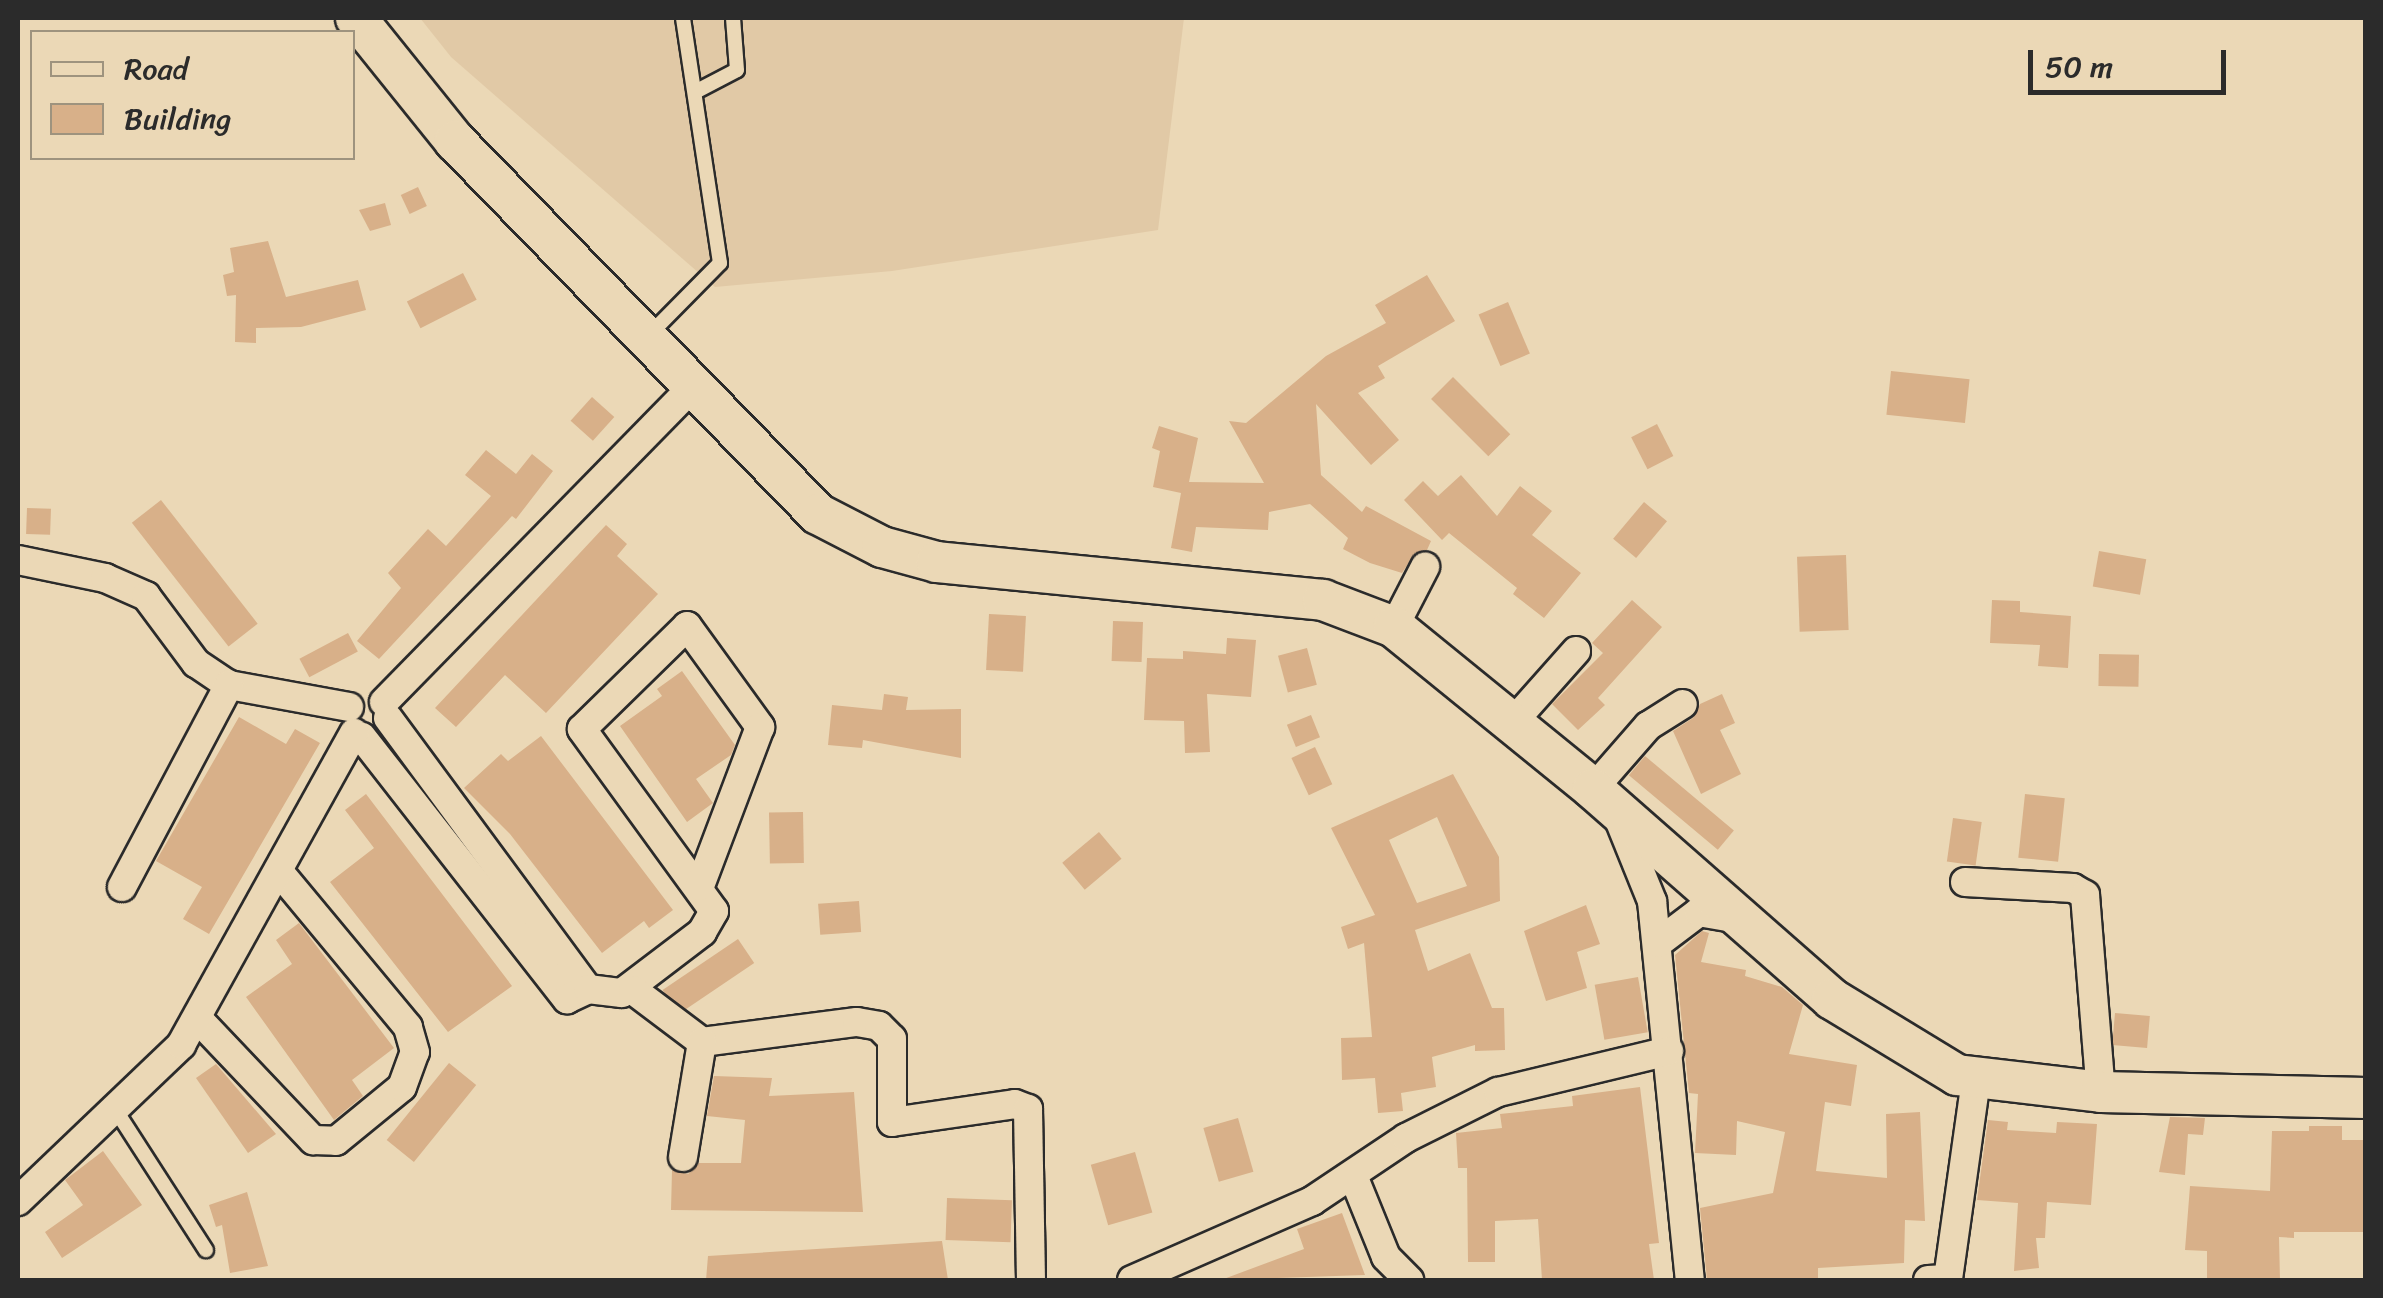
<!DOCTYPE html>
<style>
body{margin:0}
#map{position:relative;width:2383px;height:1298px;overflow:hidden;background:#ebd8b6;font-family:Sriracha,sans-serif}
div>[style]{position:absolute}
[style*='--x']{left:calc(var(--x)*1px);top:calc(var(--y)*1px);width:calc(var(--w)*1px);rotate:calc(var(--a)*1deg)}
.built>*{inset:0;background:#e1c9a6}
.building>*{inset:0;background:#d8b089;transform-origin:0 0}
.roads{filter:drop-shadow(2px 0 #2b2b2b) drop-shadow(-2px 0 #2b2b2b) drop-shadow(0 2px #2b2b2b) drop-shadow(0 -2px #2b2b2b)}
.lane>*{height:14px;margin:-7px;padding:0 7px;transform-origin:7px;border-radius:7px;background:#ebd8b6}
.street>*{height:28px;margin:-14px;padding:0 14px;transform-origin:14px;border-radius:14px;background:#ebd8b6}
.secondary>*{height:40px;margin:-20px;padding:0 20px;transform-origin:20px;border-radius:20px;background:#ebd8b6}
span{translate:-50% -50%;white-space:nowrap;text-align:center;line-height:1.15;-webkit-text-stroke:9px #ebd8b6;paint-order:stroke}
.frame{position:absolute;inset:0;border:20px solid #2b2b2b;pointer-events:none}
.legend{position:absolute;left:30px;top:30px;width:325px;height:130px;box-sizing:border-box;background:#ebd8b6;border:2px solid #9e937e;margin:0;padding:12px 18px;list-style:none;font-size:30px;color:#2b2b2b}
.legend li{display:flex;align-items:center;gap:20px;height:50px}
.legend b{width:50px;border:2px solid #9e937e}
.scale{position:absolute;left:2028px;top:50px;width:198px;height:45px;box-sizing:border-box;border:5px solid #2b2b2b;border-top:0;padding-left:12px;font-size:30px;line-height:35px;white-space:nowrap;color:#2b2b2b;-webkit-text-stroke:8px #ebd8b6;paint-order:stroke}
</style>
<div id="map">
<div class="built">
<div style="clip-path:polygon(420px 18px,1184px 18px,1158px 230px,892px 271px,715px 287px,451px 57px)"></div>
</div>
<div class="building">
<div style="left:418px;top:187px;width:21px;height:19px;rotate:65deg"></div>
<div style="clip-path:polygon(385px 203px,391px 225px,370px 231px,359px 210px)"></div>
<div style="clip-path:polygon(268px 241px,286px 297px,358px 280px,366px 310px,301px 327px,256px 328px,256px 343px,235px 342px,236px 295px,227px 296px,223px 275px,234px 272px,230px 248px)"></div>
<div style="left:463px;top:273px;width:30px;height:63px;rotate:63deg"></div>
<div style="clip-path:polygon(1427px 275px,1455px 321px,1378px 366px,1385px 378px,1358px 393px,1399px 440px,1371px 465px,1316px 404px,1321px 475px,1362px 512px,1366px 506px,1431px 541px,1427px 550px,1415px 553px,1402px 573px,1370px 563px,1343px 549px,1348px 538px,1310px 504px,1269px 512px,1268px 530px,1196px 527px,1192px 552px,1171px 548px,1181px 493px,1153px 487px,1160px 451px,1152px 448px,1159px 426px,1198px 438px,1189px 482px,1264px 483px,1229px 421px,1246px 423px,1326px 356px,1386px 323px,1375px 305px)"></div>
<div style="left:1508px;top:302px;width:56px;height:32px;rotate:67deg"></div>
<div style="left:1891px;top:371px;width:79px;height:44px;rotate:6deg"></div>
<div style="left:1453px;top:377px;width:81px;height:31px;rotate:45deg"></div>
<div style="left:592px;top:397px;width:30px;height:32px;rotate:42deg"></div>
<div style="left:1657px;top:424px;width:36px;height:29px;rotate:63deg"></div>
<div style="clip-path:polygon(486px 450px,516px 474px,532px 454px,553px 471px,516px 519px,512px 516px,379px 659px,357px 641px,401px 588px,388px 573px,428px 529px,446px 546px,491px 496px,465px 475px)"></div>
<div style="clip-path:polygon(1461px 475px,1497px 516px,1520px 486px,1552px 511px,1532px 535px,1581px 573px,1544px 618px,1513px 594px,1517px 588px,1449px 533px,1442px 540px,1404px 500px,1423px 481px,1438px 496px)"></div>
<div style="left:161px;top:500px;width:157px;height:37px;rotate:52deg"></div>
<div style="left:1644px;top:502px;width:30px;height:48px;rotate:40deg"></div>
<div style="left:27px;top:508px;width:24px;height:26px;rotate:2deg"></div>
<div style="clip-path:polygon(606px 525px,627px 544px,617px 556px,658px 594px,546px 713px,505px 675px,456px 727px,435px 708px)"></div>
<div style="left:2099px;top:551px;width:48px;height:36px;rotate:10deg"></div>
<div style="left:1846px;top:555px;width:75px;height:49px;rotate:88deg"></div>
<div style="clip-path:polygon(1632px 600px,1662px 627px,1598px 698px,1605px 705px,1578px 730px,1552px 704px,1603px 653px,1592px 643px)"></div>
<div style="clip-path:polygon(1992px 600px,2020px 601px,2020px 612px,2071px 616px,2068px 668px,2038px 666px,2040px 645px,1990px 643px)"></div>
<div style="left:989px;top:614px;width:37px;height:56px;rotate:3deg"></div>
<div style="left:1113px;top:621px;width:30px;height:40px;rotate:2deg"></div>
<div style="left:348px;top:633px;width:21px;height:55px;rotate:62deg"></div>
<div style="clip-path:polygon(1227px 638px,1256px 640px,1251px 697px,1207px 694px,1210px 752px,1185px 753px,1184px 721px,1144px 720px,1147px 658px,1183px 659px,1183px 651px,1226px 654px)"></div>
<div style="left:1307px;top:648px;width:38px;height:30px;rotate:75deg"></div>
<div style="left:2099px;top:654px;width:40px;height:32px;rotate:1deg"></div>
<div style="clip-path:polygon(682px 671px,735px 745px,731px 755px,696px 779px,713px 803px,687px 822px,620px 726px,662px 696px,657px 689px)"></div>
<div style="clip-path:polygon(884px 694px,908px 697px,906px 710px,961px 709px,961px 758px,863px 740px,862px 748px,828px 745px,832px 705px,882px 710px)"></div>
<div style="clip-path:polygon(1722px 694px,1735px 723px,1720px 730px,1741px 774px,1701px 794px,1673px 731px,1693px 718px,1700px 704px)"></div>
<div style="left:1311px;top:715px;width:24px;height:26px;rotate:68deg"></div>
<div style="clip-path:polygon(239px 717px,286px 744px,295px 729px,320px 743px,209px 934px,183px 919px,202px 887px,156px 861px)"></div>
<div style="clip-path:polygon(541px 736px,673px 910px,649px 928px,644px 921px,602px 953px,510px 834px,464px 788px,501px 754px,508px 761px)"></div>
<div style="left:1315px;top:747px;width:41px;height:26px;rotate:65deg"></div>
<div style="left:1645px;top:756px;width:116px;height:25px;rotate:40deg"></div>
<div style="clip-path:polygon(evenodd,1453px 774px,1499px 857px,1500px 901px,1415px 930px,1428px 971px,1470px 953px,1492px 1008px,1504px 1008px,1505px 1050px,1475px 1051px,1475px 1045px,1432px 1057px,1436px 1087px,1401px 1093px,1403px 1111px,1378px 1113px,1375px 1078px,1342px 1080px,1341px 1038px,1372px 1037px,1364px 943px,1348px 949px,1341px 927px,1375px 915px,1331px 828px,1453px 774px,1437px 817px,1467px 886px,1417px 903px,1389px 840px,1437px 817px)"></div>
<div style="clip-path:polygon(366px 794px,512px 986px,448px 1032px,330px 882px,374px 848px,345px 810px)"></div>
<div style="left:2025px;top:794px;width:40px;height:64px;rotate:6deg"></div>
<div style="left:803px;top:812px;width:51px;height:34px;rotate:89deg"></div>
<div style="left:1953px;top:818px;width:29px;height:44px;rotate:8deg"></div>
<div style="left:1099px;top:832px;width:35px;height:48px;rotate:50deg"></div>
<div style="left:859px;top:901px;width:31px;height:41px;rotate:86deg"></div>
<div style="clip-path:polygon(1586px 905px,1600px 944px,1577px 952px,1587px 988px,1546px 1001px,1524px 931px)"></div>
<div style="clip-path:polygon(299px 923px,394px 1048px,352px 1080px,363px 1096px,334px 1120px,246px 997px,292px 964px,276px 940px)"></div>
<div style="clip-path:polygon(1702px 931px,1709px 933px,1701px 962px,1746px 970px,1745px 976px,1782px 987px,1803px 1005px,1789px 1054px,1857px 1065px,1851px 1106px,1825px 1102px,1816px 1171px,1887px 1178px,1886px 1114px,1920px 1112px,1925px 1221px,1905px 1220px,1904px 1263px,1818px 1268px,1818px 1278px,1707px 1280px,1700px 1208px,1773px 1193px,1785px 1132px,1737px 1121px,1736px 1155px,1695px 1153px,1698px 1094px,1689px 1093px,1675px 955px)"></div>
<div style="left:738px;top:939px;width:29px;height:91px;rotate:56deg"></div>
<div style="left:1638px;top:977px;width:56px;height:44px;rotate:80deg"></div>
<div style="left:2115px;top:1013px;width:35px;height:32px;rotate:5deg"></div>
<div style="left:449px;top:1063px;width:35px;height:99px;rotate:39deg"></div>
<div style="clip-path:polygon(216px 1064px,276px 1134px,248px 1153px,196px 1078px)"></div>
<div style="clip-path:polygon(714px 1076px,772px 1078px,769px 1096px,854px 1092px,863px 1212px,671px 1210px,672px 1170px,688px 1174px,699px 1163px,741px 1163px,745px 1120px,707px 1116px)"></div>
<div style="clip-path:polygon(1640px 1087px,1659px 1243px,1649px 1244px,1654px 1280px,1542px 1280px,1538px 1219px,1495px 1221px,1495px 1262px,1468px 1262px,1467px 1168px,1458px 1168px,1456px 1133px,1502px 1128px,1500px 1114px,1573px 1106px,1572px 1096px)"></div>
<div style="clip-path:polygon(2170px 1117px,2205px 1118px,2203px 1135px,2188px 1134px,2185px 1175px,2159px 1172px)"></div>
<div style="left:1238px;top:1118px;width:56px;height:36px;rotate:74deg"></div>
<div style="clip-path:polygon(1988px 1120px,2008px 1122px,2007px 1130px,2056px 1133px,2057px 1122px,2097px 1124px,2091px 1205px,2047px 1202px,2045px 1238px,2036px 1238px,2039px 1268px,2014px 1271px,2018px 1203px,1977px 1200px)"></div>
<div style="clip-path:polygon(2309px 1126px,2342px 1126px,2342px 1140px,2366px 1140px,2366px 1232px,2294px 1232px,2294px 1238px,2279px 1237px,2280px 1280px,2207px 1280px,2207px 1251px,2185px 1250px,2190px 1186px,2270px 1191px,2272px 1131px,2309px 1131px)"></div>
<div style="clip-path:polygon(103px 1151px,142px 1205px,62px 1258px,45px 1232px,83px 1205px,65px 1180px)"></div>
<div style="left:1135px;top:1152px;width:63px;height:46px;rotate:74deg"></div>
<div style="clip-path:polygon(247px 1192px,268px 1266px,230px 1273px,222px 1225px,216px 1227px,209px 1205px)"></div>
<div style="left:947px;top:1198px;width:65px;height:42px;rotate:2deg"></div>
<div style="clip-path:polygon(1342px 1213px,1365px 1275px,1221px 1280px,1304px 1249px,1297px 1229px)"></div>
<div style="clip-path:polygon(942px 1241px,948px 1280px,706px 1280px,708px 1256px)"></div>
</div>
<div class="roads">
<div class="lane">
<div style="--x:695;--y:92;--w:47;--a:-27.6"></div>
<div style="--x:737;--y:70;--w:52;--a:-94.4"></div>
<div style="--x:649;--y:335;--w:101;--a:-45.4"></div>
<div style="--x:720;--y:263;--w:248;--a:-98.6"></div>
<div style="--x:115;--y:1109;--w:168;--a:57.2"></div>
</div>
<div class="street">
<div style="--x:18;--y:560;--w:89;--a:11.7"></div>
<div style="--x:105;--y:578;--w:45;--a:23.7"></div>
<div style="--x:146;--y:596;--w:84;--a:53.3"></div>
<div style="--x:196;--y:663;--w:40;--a:34"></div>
<div style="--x:229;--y:685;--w:122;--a:10.4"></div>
<div style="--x:1394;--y:627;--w:68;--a:-62.7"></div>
<div style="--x:384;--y:702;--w:438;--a:-45.6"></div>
<div style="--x:388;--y:718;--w:337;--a:53.6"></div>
<div style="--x:1513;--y:722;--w:95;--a:-48.4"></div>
<div style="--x:362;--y:737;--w:333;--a:52"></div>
<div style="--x:567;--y:999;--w:23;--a:-25"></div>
<div style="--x:588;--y:989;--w:34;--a:7"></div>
<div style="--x:622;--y:993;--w:101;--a:-37.3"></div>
<div style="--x:702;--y:932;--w:24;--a:-60"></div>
<div style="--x:714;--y:911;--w:225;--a:-126"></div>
<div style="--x:582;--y:729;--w:147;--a:-44.4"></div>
<div style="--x:687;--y:626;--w:125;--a:54.1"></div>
<div style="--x:760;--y:727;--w:170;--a:110.7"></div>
<div style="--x:1593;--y:789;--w:84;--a:-48.9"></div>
<div style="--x:1648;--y:726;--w:41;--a:-32.2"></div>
<div style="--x:1618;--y:817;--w:91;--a:68"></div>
<div style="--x:1652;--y:901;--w:381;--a:84.3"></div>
<div style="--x:1965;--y:882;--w:108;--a:3.2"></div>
<div style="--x:2073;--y:888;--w:14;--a:30"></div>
<div style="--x:2085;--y:895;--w:198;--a:85.4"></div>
<div style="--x:122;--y:887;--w:229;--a:-62.1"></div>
<div style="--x:1658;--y:943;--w:51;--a:-37.1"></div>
<div style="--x:1699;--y:912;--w:41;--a:9.9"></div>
<div style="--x:633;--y:990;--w:86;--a:37"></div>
<div style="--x:702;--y:1042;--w:156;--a:-7.4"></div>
<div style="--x:857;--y:1022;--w:22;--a:10"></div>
<div style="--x:879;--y:1026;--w:18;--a:45"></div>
<div style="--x:892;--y:1039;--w:83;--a:90"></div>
<div style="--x:892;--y:1122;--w:124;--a:-8.3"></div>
<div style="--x:1015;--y:1104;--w:14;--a:21"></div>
<div style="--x:1028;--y:1109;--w:171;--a:89"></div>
<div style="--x:199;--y:1020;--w:166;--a:46.5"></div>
<div style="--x:313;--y:1140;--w:23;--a:2"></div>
<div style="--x:336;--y:1141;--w:85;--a:-39.3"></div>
<div style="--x:402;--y:1087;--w:37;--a:-70"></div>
<div style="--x:415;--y:1052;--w:26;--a:-106"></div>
<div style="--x:408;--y:1027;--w:199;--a:-129.7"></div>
<div style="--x:683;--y:1157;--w:117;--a:-80.6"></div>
<div style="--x:1354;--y:1178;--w:85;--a:67.9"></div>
<div style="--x:1386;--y:1257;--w:33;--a:45"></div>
<div style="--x:18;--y:1201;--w:226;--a:-43.7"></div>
<div style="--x:181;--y:1045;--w:357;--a:-61"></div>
<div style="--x:1132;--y:1280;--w:197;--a:-23.7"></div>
<div style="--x:1312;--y:1201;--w:113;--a:-33.8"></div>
<div style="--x:1406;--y:1138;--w:103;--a:-26.6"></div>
<div style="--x:1498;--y:1092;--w:176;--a:-13.5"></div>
<div style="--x:1928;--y:1280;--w:20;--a:-3"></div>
<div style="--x:1948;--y:1279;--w:201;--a:-82"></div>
</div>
<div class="secondary">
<div style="--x:356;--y:18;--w:158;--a:51.2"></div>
<div style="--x:455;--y:141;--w:520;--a:45.78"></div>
<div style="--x:818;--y:514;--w:72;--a:27.3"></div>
<div style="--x:882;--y:547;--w:57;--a:15.3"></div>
<div style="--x:937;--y:562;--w:388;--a:5.6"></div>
<div style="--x:1323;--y:600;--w:76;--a:20.8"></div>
<div style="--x:1394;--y:627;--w:257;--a:39.1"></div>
<div style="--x:1593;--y:789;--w:318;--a:41.3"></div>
<div style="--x:1832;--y:999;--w:146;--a:31.3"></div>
<div style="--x:1957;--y:1075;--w:145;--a:6.7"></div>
<div style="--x:2101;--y:1092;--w:265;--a:1.3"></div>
</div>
</div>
<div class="frame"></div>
<ul class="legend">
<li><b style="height:12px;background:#ebd8b6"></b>Road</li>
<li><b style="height:28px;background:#d8b089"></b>Building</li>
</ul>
<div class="scale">50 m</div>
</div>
